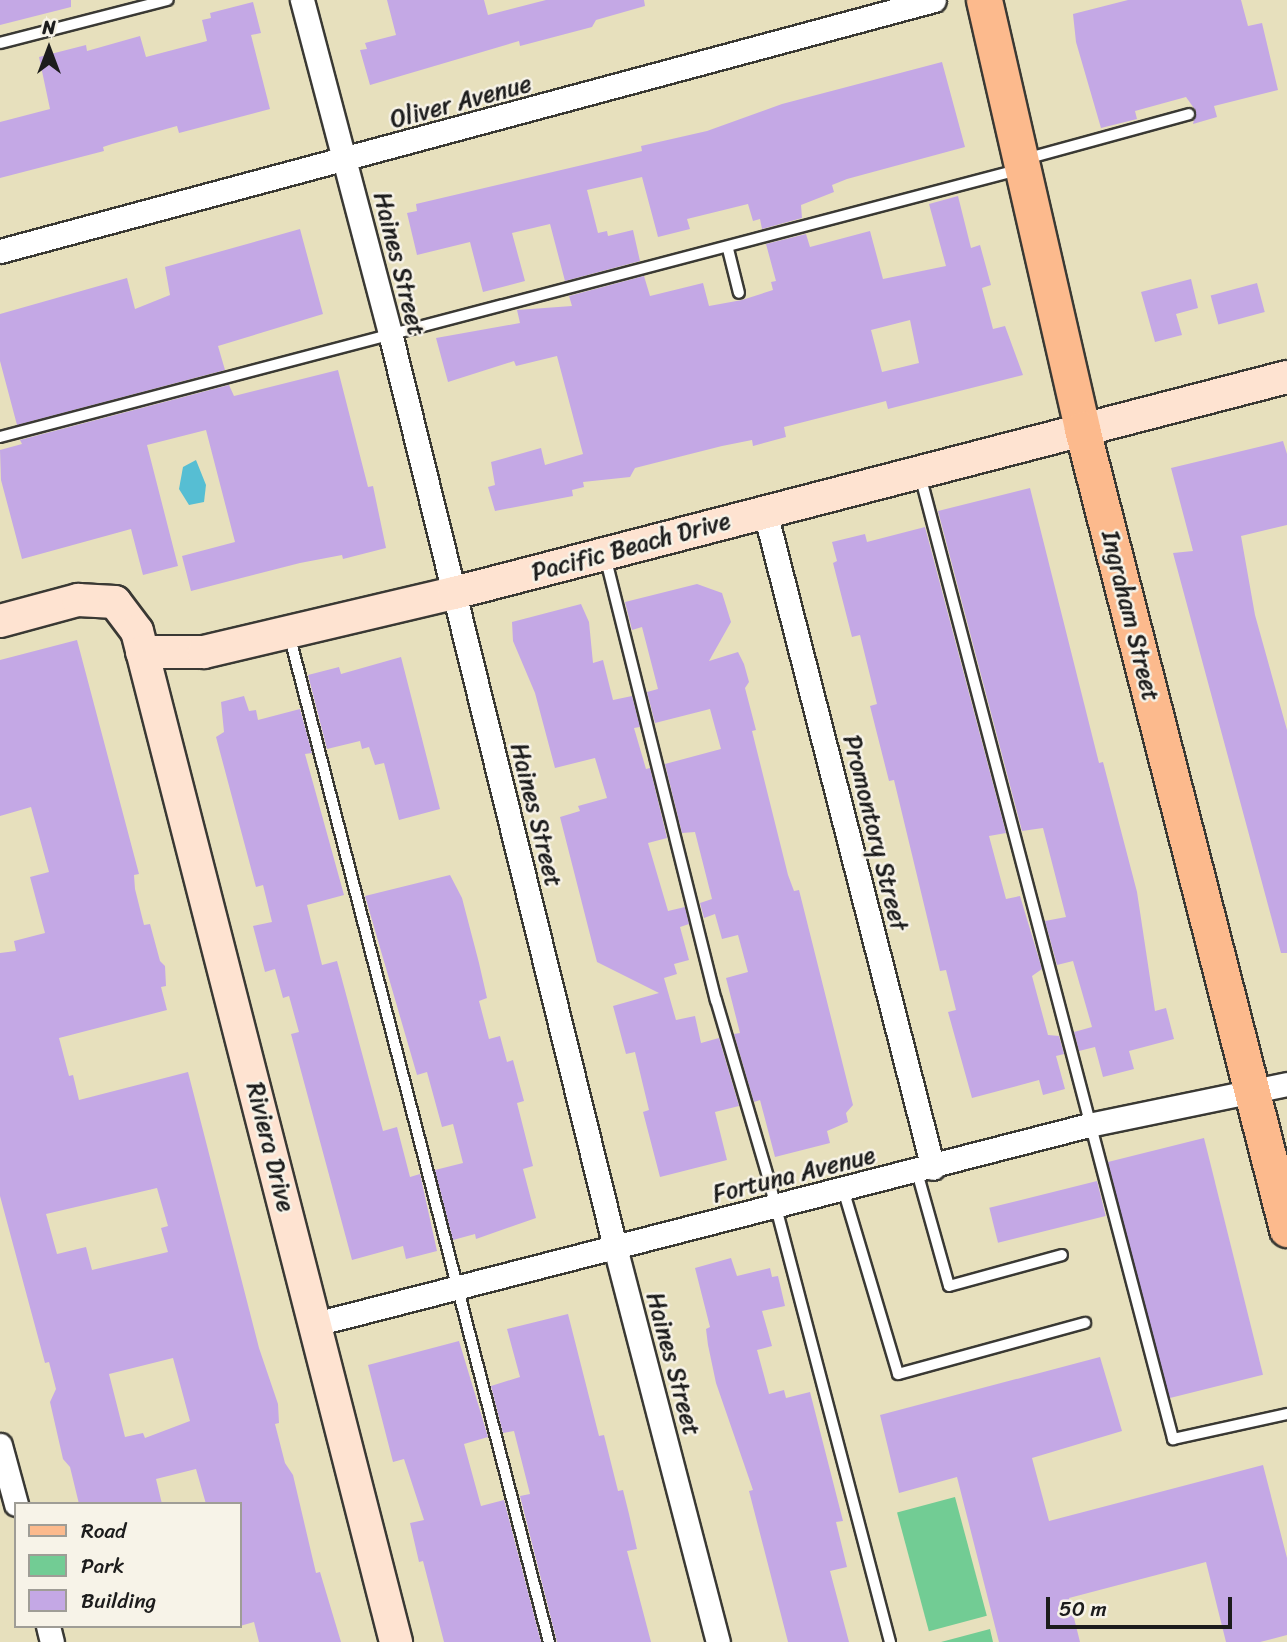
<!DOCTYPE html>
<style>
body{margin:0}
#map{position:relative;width:1287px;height:1642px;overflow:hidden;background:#e7e0bd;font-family:Sriracha,sans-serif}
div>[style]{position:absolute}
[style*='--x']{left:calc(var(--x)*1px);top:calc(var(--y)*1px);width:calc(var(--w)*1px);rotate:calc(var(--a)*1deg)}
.green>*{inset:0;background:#72cc94;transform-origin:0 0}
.water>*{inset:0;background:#56bed3}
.building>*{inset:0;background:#c4a8e5;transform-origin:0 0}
.roads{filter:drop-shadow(2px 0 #3a3934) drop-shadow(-2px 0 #3a3934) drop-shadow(0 2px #3a3934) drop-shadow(0 -2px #3a3934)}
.lane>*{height:10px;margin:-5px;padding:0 5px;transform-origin:5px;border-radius:5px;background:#fff}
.street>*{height:23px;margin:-11.5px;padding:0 11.5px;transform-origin:11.5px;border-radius:11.5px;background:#fff}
.secondary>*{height:32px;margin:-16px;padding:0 16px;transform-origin:16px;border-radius:16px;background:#fee3d1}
.primary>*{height:35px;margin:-17.5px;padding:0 17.5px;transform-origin:17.5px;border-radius:17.5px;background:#fcba8d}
span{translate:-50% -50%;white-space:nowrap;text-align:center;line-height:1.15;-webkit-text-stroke:5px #f7f3e8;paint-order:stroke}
.street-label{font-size:24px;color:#1c1c1c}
.legend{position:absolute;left:14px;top:1502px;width:228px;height:126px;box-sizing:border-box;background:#f7f3e8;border:2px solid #9f9d96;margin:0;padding:9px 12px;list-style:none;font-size:21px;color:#1c1c1c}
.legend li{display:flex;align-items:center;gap:14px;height:35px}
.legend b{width:35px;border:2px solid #9f9d96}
.north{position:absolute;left:14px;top:14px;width:70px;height:70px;-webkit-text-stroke:5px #f7f3e8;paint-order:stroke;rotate:0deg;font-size:19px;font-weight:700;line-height:28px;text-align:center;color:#1c1c1c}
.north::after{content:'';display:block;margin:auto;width:24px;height:32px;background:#1c1c1c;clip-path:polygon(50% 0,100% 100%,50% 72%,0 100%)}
.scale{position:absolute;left:1046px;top:1597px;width:186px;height:32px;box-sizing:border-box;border:4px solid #1c1c1c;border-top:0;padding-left:9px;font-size:21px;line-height:24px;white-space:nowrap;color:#1c1c1c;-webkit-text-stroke:5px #f7f3e8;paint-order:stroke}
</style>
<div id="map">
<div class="green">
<div style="left:955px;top:1497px;width:123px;height:60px;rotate:75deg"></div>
<div style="clip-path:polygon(990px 1629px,993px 1642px,941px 1642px)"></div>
</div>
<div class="water">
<div style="clip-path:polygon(196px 460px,206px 485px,204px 502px,189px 505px,179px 489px,183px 467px)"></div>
</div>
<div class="building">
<div style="clip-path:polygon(0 0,71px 0,71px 7px,0 25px)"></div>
<div style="clip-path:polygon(387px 0,484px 0,488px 15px,546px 0,644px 0,645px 6px,596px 20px,592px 27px,520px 46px,519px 41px,370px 85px,360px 50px,367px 49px,365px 43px,396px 35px)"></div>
<div style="clip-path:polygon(1128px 0,1241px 0,1248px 26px,1262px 23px,1278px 90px,1214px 106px,1217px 117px,1193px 124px,1196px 111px,1186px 97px,1135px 111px,1137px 119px,1101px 128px,1076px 42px,1073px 14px)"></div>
<div style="clip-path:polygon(253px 2px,261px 33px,251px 35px,270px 109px,179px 133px,177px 126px,112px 144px,103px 147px,104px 151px,0 178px,0 122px,50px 109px,39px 57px,86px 45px,87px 51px,140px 36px,146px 57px,207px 41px,202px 20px,211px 18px,210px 13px)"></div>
<div style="clip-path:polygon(942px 62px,965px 147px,847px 179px,832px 185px,834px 192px,801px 205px,802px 218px,762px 229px,760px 219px,753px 221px,748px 204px,687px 219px,690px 229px,658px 237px,642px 177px,587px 190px,598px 233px,607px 231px,608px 236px,633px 230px,640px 261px,565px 281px,550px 224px,512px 233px,525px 281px,483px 292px,470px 242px,417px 255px,407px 213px,417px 211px,416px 204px,642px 151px,641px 146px,707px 131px,782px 104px)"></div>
<div style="clip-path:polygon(evenodd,958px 196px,971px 248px,980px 245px,991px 285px,982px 288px,993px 329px,1005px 326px,1023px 375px,888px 409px,886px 401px,784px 427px,786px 437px,753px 446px,752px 440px,722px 446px,635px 468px,630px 477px,583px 482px,584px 487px,572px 490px,573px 496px,495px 511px,488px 487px,495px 485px,491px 462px,541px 448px,545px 465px,583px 454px,557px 356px,516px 366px,514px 361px,448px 382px,436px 338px,520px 323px,517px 310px,572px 306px,569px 296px,644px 276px,650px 296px,703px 283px,709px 306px,742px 300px,773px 290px,771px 282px,776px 281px,766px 244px,806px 234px,810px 247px,870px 231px,883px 279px,946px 266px,929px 204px,958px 196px,910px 320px,919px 363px,882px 372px,871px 330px,910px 320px)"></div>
<div style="clip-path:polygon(300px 229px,323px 314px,218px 346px,225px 370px,17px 425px,0 361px,0 314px,127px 278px,135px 309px,170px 295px,165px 267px)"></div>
<div style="clip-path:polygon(1191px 279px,1198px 308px,1176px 314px,1182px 335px,1155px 342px,1141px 292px)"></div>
<div style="left:1257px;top:283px;width:30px;height:48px;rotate:75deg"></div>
<div style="clip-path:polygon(338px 370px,368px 487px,373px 486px,386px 548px,343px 559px,342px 555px,300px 563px,191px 591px,182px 556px,235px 542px,206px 430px,147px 445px,178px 566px,143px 575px,131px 529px,22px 559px,1px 480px,0 450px,22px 444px,20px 440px,229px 385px,234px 396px)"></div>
<div style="clip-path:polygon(1283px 441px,1287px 454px,1287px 525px,1241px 536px,1255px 615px,1287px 730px,1287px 953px,1281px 953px,1173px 553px,1193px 551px,1171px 468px)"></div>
<div style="clip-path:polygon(1030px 488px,1099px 763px,1103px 762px,1137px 892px,1155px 1011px,1166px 1008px,1174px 1039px,1129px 1051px,1134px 1069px,1103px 1077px,1095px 1047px,1079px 1051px,1074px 1032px,1092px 1027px,1073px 961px,1057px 965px,1045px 921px,1066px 917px,1043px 828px,1022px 831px,938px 511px)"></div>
<div style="clip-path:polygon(925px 527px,1006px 833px,989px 836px,1006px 899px,1020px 896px,1042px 969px,1032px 976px,1048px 1035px,1059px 1036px,1064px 1054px,1056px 1056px,1065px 1089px,1043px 1095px,1039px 1080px,972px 1098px,948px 1012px,956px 1010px,946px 970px,940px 971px,894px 780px,889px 781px,870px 706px,877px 704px,860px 635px,852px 637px,833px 563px,837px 561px,832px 542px,865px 534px,867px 542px)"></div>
<div style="clip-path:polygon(697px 584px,722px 593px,731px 622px,709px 661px,738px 652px,744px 664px,749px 682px,745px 688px,756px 730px,752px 731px,788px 875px,794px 891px,799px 890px,853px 1105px,846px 1113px,848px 1122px,827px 1131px,830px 1143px,775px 1157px,760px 1100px,754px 1102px,734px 1034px,740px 1033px,726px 978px,748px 972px,738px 935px,722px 939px,715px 914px,704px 918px,700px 903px,712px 899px,695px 832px,682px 833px,665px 764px,721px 749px,710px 709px,655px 723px,647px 692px,658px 689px,642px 627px,632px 630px,625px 602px)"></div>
<div style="clip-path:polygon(581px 604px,589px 622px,593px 663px,603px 660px,613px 700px,632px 696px,640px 727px,634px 728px,646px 769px,650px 768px,667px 838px,648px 843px,668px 911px,685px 907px,689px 924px,680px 927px,689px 960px,674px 964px,677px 974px,664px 978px,676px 1020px,695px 1016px,701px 1043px,719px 1038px,739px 1106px,715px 1112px,727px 1160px,660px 1177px,643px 1112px,649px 1110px,635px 1052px,626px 1054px,613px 1006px,659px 993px,597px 962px,560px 817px,580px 811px,578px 806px,607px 798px,595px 758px,555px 768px,535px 693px,513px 641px,512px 622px)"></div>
<div style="clip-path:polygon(evenodd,77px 640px,139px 874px,134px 875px,135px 889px,144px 925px,150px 924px,160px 961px,165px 966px,166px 986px,161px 987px,167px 1010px,59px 1038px,69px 1076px,73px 1075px,79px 1100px,188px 1072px,259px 1348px,278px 1404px,279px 1423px,275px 1424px,285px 1463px,293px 1475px,316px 1573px,320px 1572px,341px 1642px,259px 1642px,254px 1622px,240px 1626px,240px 1504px,206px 1504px,196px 1469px,156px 1479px,162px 1504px,79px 1504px,70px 1467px,63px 1459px,50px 1402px,56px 1389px,49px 1362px,45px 1363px,0 1196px,0 953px,16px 951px,14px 941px,45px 933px,30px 877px,49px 872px,31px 807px,0 816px,0 660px,77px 640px,157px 1188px,168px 1226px,161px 1228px,168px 1252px,92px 1270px,86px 1247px,57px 1254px,46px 1214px,157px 1188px,77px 640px,173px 1358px,190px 1421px,145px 1438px,143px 1433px,125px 1437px,109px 1374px,173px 1358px)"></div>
<div style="clip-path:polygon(401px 657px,440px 809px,399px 820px,384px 763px,375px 765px,369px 747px,362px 749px,360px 741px,327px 749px,308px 675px,339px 667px,341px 674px)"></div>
<div style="clip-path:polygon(244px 696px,249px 711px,256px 710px,258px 720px,300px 709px,312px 753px,305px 754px,344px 895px,307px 905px,322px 965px,337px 961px,383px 1131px,397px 1127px,410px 1177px,420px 1174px,437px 1251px,406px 1259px,403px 1246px,352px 1260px,291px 1034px,299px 1032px,289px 996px,283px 998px,275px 969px,265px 972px,253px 926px,272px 922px,263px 885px,256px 887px,216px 737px,224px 732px,221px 702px)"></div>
<div style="clip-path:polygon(450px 875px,462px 898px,479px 963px,487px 998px,479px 1001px,489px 1039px,500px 1036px,507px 1062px,513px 1060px,524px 1101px,517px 1103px,533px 1166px,523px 1169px,536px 1218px,476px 1239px,475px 1234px,453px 1240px,435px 1170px,463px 1163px,453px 1124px,442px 1127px,427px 1072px,417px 1075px,365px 896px)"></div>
<div style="left:1204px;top:1138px;width:244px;height:99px;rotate:76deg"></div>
<div style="left:1097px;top:1181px;width:36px;height:111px;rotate:76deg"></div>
<div style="clip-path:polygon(731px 1258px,737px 1276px,770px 1268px,772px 1277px,778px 1276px,785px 1306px,762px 1311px,772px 1346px,757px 1350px,769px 1394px,784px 1390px,786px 1398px,810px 1392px,843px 1521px,836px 1522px,847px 1567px,830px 1571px,849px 1642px,788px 1642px,749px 1491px,753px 1490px,716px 1383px,708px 1345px,706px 1329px,710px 1327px,695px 1268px)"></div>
<div style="clip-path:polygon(568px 1314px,599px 1436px,604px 1435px,618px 1491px,623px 1490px,629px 1514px,637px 1549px,627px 1551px,651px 1642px,557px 1642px,520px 1496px,530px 1494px,514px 1431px,503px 1433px,491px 1386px,520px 1377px,507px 1329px)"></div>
<div style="clip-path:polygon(459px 1341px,488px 1437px,464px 1444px,481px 1506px,504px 1500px,541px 1642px,444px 1642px,423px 1561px,419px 1562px,410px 1523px,424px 1520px,404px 1459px,393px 1462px,368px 1365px)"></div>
<div style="clip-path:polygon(1100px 1357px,1122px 1431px,1032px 1458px,1049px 1521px,1263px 1465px,1287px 1558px,1287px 1635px,1260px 1642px,1226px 1642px,1206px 1562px,1069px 1598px,1080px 1642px,999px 1642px,957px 1477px,899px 1493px,880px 1415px)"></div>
</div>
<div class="roads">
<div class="lane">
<div style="--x:0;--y:43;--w:173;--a:-14.4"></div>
<div style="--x:1025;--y:159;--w:170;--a:-15.3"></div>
<div style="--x:728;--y:249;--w:45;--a:76"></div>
<div style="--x:0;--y:437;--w:1052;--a:-14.7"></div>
<div style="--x:920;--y:475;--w:997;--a:75.29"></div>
<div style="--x:1173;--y:1439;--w:117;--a:-12.4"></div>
<div style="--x:605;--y:556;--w:458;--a:76"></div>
<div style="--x:716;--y:1000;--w:184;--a:73.6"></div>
<div style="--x:768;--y:1177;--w:481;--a:75.3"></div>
<div style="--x:289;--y:634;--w:1041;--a:75.54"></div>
<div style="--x:917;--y:1172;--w:118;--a:74.3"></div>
<div style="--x:949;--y:1286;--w:117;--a:-15.3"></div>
<div style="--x:843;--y:1189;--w:193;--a:73.4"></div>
<div style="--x:898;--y:1374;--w:194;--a:-15.3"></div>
</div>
<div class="street">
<div style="--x:302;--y:0;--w:344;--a:75.2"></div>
<div style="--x:390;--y:333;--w:941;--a:76.17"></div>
<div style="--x:615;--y:1247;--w:408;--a:75.4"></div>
<div style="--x:0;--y:251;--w:967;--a:-15.04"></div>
<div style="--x:765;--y:512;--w:677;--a:75.64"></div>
<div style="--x:315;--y:1324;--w:799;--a:-14.42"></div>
<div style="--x:1089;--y:1125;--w:202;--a:-11.7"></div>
<div style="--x:0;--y:1445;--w:61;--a:74.8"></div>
<div style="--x:48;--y:1626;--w:16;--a:76"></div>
</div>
<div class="secondary">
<div style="--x:0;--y:621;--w:81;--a:-15.1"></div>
<div style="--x:78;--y:600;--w:37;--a:3"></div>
<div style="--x:115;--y:602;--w:36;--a:53"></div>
<div style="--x:137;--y:631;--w:1044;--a:75.63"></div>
<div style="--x:142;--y:652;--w:62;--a:0"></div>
<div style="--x:204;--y:652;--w:257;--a:-13.3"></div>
<div style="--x:454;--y:593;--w:861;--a:-14.54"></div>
</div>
<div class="primary">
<div style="--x:984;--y:0;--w:440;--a:77.1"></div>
<div style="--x:1082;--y:429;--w:826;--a:75.63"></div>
</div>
</div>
<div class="street-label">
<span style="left:461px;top:102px;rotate:-15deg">Oliver Avenue</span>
<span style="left:399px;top:264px;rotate:76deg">Haines Street</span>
<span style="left:631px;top:547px;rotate:-15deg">Pacific Beach Drive</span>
<span style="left:1130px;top:616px;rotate:76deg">Ingraham Street</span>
<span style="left:536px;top:815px;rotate:76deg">Haines Street</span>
<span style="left:875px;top:833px;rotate:76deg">Promontory Street</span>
<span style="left:270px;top:1147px;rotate:76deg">Riviera Drive</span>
<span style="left:794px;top:1175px;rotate:-14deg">Fortuna Avenue</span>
<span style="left:673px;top:1364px;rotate:75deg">Haines Street</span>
</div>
<ul class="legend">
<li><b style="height:9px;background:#fcba8d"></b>Road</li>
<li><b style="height:19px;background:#72cc94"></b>Park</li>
<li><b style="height:19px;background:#c4a8e5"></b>Building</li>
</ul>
<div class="north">N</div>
<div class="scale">50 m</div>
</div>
